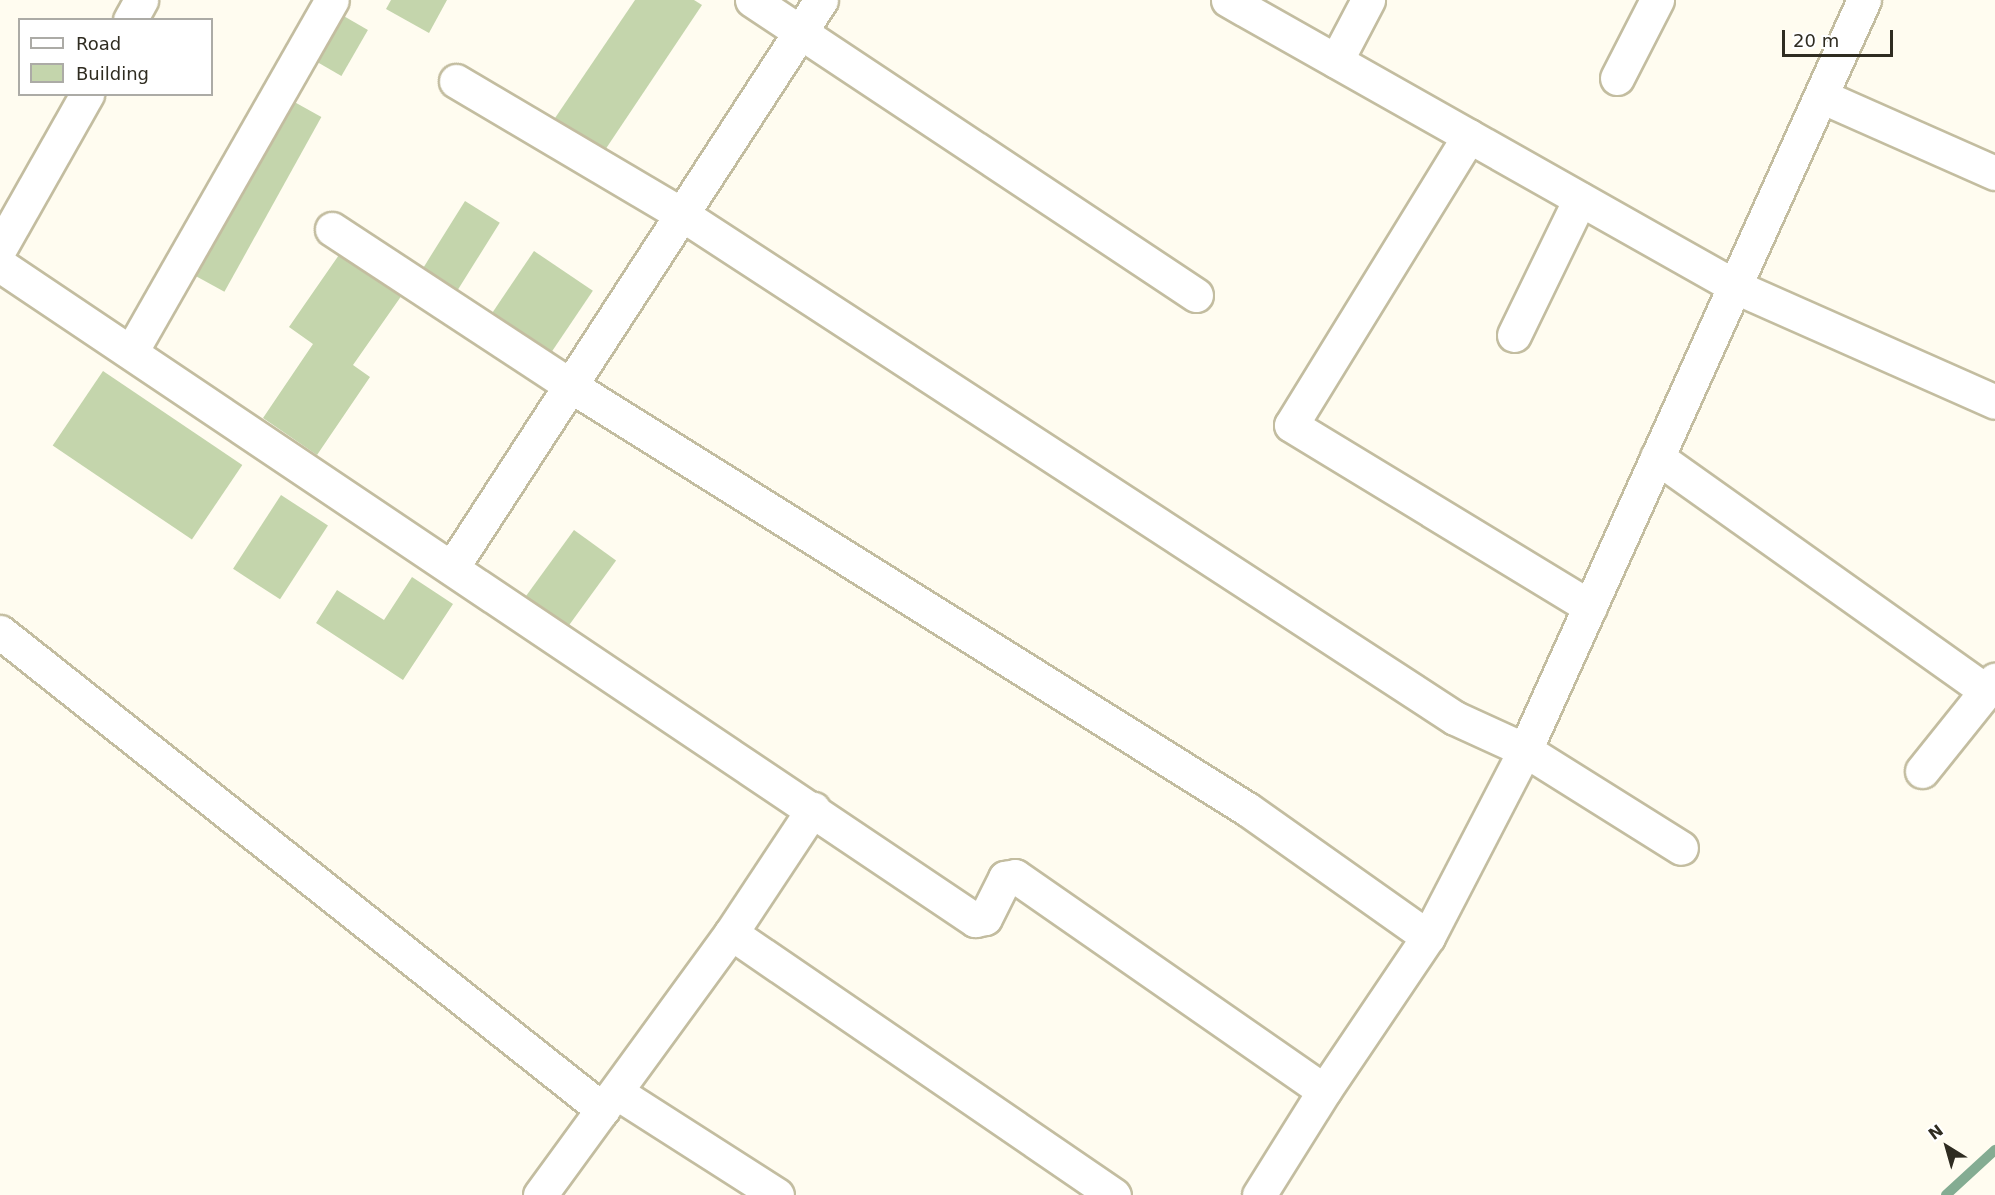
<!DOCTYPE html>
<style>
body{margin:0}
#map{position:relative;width:1995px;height:1195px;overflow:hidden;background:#fffcf0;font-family:"DejaVu Sans",sans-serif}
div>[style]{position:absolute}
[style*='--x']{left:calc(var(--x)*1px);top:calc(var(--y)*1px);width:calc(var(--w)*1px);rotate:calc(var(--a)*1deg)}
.stream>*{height:10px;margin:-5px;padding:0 5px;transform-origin:5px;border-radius:5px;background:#84ac92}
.building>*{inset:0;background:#c4d5ac;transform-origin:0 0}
.roads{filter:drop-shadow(2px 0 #c3bda0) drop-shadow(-2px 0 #c3bda0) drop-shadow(0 2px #c3bda0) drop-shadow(0 -2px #c3bda0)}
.minor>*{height:33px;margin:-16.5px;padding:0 16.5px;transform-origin:16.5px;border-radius:16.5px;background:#fff}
span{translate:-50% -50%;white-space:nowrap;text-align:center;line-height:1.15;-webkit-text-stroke:4.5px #fff;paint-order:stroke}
.legend{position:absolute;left:18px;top:18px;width:195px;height:78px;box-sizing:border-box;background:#fff;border:2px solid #acaba6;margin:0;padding:8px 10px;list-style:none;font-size:18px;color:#2f2c21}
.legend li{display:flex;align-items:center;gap:12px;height:30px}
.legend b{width:30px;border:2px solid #acaba6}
.north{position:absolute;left:1917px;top:1117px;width:60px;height:60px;-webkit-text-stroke:4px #fff;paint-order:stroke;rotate:323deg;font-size:16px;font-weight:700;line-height:24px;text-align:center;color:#2f2c21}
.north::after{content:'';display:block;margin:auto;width:21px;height:27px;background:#2f2c21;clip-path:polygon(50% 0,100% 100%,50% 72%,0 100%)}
.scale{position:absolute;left:1782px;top:30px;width:111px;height:27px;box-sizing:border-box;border:3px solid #2f2c21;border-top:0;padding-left:8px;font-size:18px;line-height:21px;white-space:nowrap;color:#2f2c21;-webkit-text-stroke:4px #fff;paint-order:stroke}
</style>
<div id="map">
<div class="stream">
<div style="--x:1946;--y:1195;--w:67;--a:-42.6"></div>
</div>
<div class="building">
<div style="clip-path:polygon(391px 0,447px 0,429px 33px,386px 9px)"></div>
<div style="clip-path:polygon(635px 0,694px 0,702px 5px,603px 153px,553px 121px)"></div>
<div style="left:335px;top:11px;width:38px;height:53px;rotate:30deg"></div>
<div style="left:289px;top:99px;width:37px;height:200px;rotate:29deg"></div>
<div style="left:465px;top:201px;width:41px;height:83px;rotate:32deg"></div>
<div style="left:534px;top:251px;width:71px;height:82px;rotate:34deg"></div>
<div style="clip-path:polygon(341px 252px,402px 295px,353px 365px,370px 377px,317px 455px,263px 418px,313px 344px,289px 327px)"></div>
<div style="left:103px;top:371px;width:168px;height:90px;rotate:34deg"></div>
<div style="left:281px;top:495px;width:56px;height:88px;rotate:33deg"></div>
<div style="left:574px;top:530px;width:52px;height:85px;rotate:36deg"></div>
<div style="clip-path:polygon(412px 577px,453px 604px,403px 680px,316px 623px,337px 590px,384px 620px)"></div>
</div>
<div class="roads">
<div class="minor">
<div style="--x:752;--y:0;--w:533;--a:33.6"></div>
<div style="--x:1228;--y:0;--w:583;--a:29.46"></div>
<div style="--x:1736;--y:287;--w:283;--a:23.9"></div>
<div style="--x:130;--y:20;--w:23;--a:-61"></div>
<div style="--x:1336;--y:61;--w:69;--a:-62.3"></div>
<div style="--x:1617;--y:78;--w:88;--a:-62.9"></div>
<div style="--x:456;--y:81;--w:264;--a:30.6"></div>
<div style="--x:683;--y:215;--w:921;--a:33.09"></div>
<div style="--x:1455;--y:718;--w:77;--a:24.6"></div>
<div style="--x:1525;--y:750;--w:184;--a:32.1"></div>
<div style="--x:1821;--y:96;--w:190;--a:23.9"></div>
<div style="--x:1469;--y:136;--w:339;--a:121.6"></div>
<div style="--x:1291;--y:425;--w:350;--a:31.3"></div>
<div style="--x:0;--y:248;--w:177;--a:-60.5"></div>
<div style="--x:0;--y:265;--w:1175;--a:33.89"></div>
<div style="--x:975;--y:920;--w:10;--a:-11"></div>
<div style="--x:985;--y:918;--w:45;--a:-63.4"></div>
<div style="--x:1005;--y:878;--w:10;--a:-11"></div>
<div style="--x:1015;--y:876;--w:376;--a:34.8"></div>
<div style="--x:1324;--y:1091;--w:186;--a:-56"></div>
<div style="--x:1428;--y:937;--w:222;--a:-144.7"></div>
<div style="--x:1247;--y:809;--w:797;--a:-147.96"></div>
<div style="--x:571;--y:386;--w:286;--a:-146.7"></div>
<div style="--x:1514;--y:335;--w:151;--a:-64.1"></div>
<div style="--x:131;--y:352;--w:405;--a:-60.3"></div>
<div style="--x:1657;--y:457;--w:404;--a:35.4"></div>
<div style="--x:453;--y:566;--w:675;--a:-56.97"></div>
<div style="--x:0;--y:632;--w:769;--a:38.4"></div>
<div style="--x:1922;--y:771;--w:117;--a:-51.3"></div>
<div style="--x:731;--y:933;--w:464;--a:34.4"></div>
<div style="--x:1428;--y:937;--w:211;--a:-62.6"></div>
<div style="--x:1525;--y:750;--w:823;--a:-65.68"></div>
<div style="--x:616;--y:1092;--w:191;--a:32.6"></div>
<div style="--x:540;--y:1195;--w:324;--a:-53.9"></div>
<div style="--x:731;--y:933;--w:149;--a:-56.5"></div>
<div style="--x:1259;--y:1195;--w:123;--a:-58"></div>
</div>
</div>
<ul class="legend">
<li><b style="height:8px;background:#fff"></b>Road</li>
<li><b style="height:16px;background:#c4d5ac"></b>Building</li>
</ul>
<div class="north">N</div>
<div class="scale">20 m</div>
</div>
